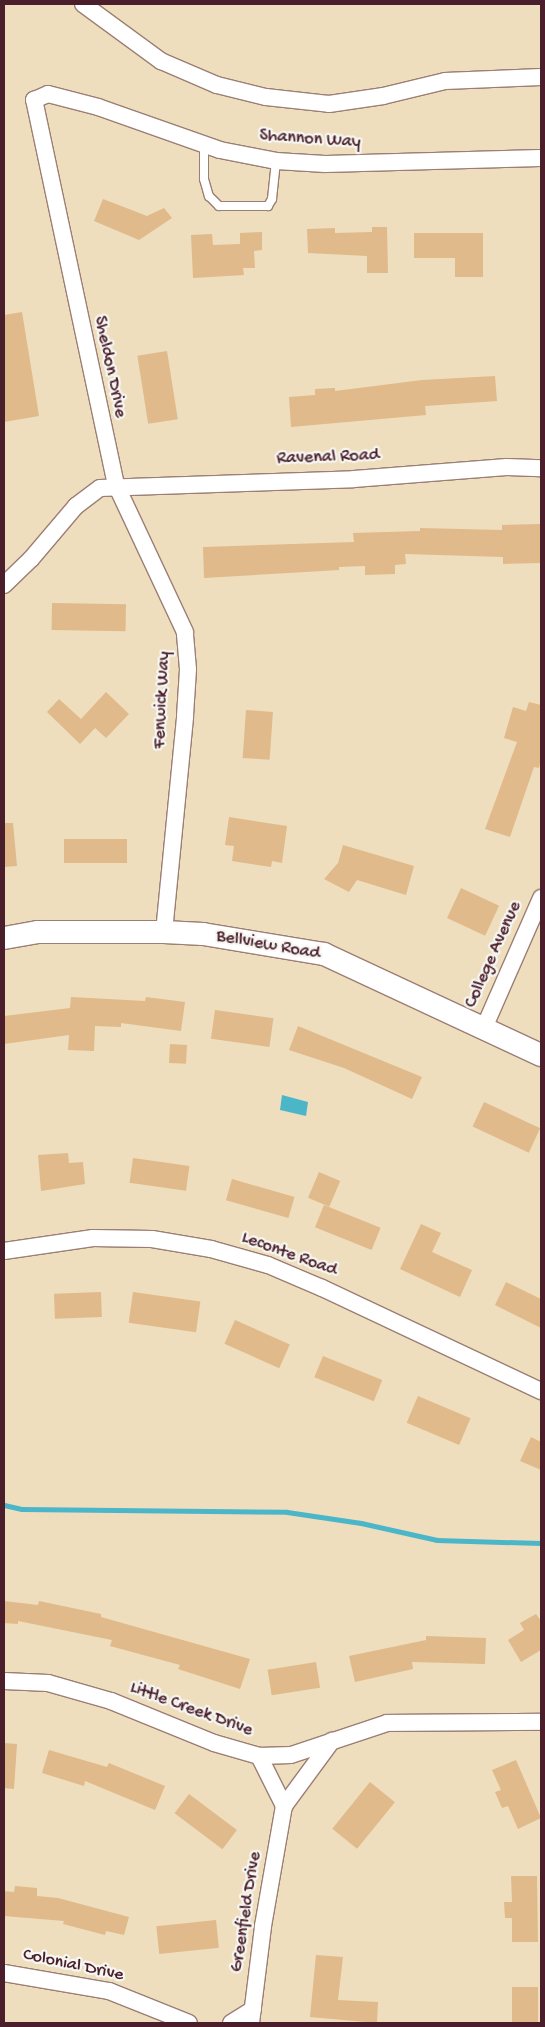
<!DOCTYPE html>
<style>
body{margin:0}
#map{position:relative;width:545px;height:2027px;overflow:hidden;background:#eedebd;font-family:"Gochi Hand",sans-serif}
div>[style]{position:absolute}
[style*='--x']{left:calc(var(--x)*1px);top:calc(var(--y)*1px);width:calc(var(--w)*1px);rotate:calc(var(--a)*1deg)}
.water>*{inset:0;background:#4cb6c9}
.stream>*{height:5px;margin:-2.5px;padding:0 2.5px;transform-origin:2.5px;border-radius:2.5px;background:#4cb6c9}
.building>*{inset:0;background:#e0ba8b;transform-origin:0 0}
.roads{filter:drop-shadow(1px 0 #9c7e74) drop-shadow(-1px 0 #9c7e74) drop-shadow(0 1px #9c7e74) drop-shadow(0 -1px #9c7e74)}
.lane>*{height:8px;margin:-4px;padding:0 4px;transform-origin:4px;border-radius:4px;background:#fff}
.street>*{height:16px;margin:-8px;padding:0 8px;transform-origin:8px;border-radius:8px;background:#fff}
.secondary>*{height:22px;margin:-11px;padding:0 11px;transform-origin:11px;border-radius:11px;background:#fff}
span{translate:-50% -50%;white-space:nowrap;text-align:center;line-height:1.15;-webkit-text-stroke:4.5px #f6f6f2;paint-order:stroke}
.street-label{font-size:18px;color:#4a1f2b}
.frame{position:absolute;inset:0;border:5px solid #4a1f2b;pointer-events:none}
</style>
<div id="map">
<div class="water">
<div style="clip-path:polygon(282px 1095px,308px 1102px,306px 1116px,280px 1110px)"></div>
</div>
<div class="stream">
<div style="--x:4;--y:1505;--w:18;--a:13"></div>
<div style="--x:22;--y:1509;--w:265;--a:0.6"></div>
<div style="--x:287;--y:1512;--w:75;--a:8.5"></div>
<div style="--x:361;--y:1523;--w:78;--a:12.6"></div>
<div style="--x:437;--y:1540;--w:104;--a:1.7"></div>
</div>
<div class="building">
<div style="clip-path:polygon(103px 199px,147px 216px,164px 208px,172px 218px,139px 240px,94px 221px)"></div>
<div style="clip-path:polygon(372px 227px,387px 227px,388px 273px,367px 273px,367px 256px,308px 253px,307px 229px,335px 228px,335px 233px,372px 232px)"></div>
<div style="clip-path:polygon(262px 232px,262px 250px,254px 251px,255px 268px,243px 268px,244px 275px,193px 278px,191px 235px,212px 234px,213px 245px,240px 244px,240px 233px)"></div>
<div style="clip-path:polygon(414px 233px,483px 233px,483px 277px,455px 277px,455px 258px,414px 258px)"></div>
<div style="clip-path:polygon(22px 312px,39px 416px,4px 422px,4px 315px)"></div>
<div style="left:167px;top:351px;width:69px;height:30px;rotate:81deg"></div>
<div style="clip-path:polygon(495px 376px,497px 401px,425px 406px,426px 415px,291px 427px,289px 397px,315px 395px,315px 389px,335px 388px,335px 391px,422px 380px)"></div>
<div style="clip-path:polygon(541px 524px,541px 563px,503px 564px,503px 557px,405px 554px,406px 564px,395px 565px,395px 574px,365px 575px,365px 566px,339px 567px,339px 570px,204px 578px,203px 547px,354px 542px,353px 533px,420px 531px,420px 528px,502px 530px,502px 525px)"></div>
<div style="left:52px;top:603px;width:74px;height:27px;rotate:1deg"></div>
<div style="clip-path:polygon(106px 692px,129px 714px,106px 738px,95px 728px,80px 744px,47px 712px,59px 699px,81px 719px)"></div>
<div style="clip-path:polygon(529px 702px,541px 705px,541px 759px,539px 768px,534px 767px,510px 837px,485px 829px,517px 742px,504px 738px,513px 707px,526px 711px)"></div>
<div style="left:246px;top:710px;width:27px;height:48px;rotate:4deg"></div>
<div style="clip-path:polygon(229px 817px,287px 826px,282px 863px,272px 861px,271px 867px,232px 861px,234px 846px,225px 845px)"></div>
<div style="clip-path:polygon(4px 823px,13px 823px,17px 866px,4px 867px)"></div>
<div style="left:64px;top:839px;width:63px;height:24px"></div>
<div style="clip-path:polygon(343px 845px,414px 866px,406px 895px,357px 880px,349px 892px,324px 879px,338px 863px)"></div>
<div style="left:461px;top:888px;width:42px;height:33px;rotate:25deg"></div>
<div style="clip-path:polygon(71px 997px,145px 1001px,146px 997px,185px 1002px,181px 1031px,121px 1023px,121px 1027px,95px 1026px,94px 1051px,68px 1050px,69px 1035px,4px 1044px,4px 1016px,70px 1008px)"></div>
<div style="left:215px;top:1010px;width:59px;height:29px;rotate:8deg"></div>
<div style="clip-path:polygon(298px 1026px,422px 1077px,412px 1099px,344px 1068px,289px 1050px)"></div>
<div style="left:170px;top:1044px;width:17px;height:19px;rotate:3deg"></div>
<div style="left:484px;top:1102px;width:62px;height:27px;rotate:25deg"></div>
<div style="clip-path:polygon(68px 1153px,69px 1163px,83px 1162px,85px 1184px,41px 1191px,38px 1155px)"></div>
<div style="left:133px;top:1158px;width:57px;height:25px;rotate:8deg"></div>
<div style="left:319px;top:1172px;width:23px;height:28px;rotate:23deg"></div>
<div style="left:232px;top:1179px;width:65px;height:22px;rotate:16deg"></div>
<div style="left:324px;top:1205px;width:61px;height:24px;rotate:22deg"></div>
<div style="clip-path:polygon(421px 1224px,441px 1233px,432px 1252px,472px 1270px,460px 1297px,400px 1269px)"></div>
<div style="clip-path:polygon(506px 1282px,541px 1299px,541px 1328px,495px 1305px)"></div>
<div style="left:101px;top:1292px;width:25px;height:47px;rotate:88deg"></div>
<div style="left:133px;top:1292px;width:68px;height:31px;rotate:8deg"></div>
<div style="left:235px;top:1320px;width:60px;height:26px;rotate:24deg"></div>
<div style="left:323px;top:1356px;width:64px;height:23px;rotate:22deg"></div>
<div style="left:418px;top:1396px;width:57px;height:29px;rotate:23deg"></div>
<div style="clip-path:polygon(531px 1437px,541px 1442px,541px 1470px,520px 1461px)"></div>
<div style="clip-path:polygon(4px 1601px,38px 1605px,39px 1601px,101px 1614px,101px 1617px,250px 1659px,240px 1689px,178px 1669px,180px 1665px,110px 1646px,112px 1640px,18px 1621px,18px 1624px,4px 1623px)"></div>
<div style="clip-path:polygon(536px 1614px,541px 1621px,541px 1650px,521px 1662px,508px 1640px,524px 1630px,520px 1623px)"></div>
<div style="clip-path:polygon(426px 1636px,486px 1638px,485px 1664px,412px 1662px,413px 1669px,355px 1682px,349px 1656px,426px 1640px)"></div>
<div style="left:316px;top:1662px;width:26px;height:49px;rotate:81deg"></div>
<div style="clip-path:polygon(4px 1743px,17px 1744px,14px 1789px,4px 1788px)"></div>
<div style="clip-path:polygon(49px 1750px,107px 1767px,109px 1763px,165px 1786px,155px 1810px,85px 1781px,84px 1786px,42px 1773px)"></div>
<div style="clip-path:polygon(516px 1760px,541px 1818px,518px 1829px,508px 1806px,502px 1808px,495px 1792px,501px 1790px,492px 1770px)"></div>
<div style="left:370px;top:1782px;width:32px;height:60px;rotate:39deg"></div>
<div style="left:189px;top:1794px;width:60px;height:24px;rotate:37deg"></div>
<div style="clip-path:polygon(511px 1876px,537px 1876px,538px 1942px,512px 1942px,512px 1918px,505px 1918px,504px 1902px,512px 1902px)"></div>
<div style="clip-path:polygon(15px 1886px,37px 1888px,37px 1896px,58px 1898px,129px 1917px,124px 1935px,106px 1931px,105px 1935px,63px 1924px,64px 1921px,4px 1916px,4px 1891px,14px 1892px)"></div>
<div style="left:216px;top:1920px;width:28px;height:60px;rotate:84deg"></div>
<div style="clip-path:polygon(316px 1955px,343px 1957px,338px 2000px,378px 2002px,377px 2023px,310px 2017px)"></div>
<div style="left:512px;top:1987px;width:26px;height:36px"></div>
</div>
<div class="roads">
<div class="lane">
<div style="--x:204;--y:144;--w:35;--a:90"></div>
<div style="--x:204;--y:179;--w:18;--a:74"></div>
<div style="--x:209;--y:196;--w:14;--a:45"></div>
<div style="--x:219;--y:206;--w:49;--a:0"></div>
<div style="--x:268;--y:206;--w:8;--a:-60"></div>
<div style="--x:272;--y:199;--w:38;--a:-84"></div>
</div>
<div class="street">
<div style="--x:83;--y:4;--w:97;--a:36.2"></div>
<div style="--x:161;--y:61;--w:61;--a:23.2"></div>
<div style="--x:217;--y:85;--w:50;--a:13.8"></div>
<div style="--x:266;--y:97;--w:63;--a:6.3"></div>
<div style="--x:329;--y:104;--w:55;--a:-8.4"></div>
<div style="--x:383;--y:96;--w:64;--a:-13.6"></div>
<div style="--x:445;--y:81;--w:96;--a:-2.4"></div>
<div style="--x:4;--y:585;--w:37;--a:-44"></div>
<div style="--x:31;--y:559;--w:70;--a:-49.7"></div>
<div style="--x:76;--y:506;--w:30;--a:-37"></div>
<div style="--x:100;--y:488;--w:254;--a:-2"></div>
<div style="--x:354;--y:479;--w:153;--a:-4.5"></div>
<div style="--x:507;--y:467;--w:34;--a:2"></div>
<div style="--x:164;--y:932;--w:217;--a:-84.4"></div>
<div style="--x:185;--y:716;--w:47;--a:-86.3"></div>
<div style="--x:188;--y:669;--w:37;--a:-95"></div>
<div style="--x:185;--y:632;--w:162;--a:-115.1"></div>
<div style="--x:116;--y:485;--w:394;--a:-102"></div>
<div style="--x:34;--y:100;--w:15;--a:-23"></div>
<div style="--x:48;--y:94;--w:52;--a:14.6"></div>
<div style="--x:98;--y:107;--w:129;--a:19.4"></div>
<div style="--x:220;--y:150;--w:57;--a:11.1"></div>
<div style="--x:276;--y:161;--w:49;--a:3.5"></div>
<div style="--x:325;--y:164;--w:216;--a:-1.6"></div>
<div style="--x:484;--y:1028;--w:142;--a:-66.3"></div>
<div style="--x:4;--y:1251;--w:90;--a:-8.3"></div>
<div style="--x:93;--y:1238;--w:59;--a:1"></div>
<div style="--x:152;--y:1239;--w:60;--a:9.6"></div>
<div style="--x:211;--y:1249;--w:59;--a:15.7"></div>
<div style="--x:268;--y:1265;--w:59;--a:23.1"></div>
<div style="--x:322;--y:1288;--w:242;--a:25.2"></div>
<div style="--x:4;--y:1681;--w:44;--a:2.6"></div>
<div style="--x:48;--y:1683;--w:66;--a:15.9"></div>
<div style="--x:111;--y:1701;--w:111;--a:22.2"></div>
<div style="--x:214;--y:1743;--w:47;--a:16.1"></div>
<div style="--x:259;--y:1756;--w:32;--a:-2"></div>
<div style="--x:291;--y:1755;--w:101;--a:-18.4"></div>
<div style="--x:387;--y:1723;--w:154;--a:-0.4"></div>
<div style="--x:259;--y:1756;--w:56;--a:63.4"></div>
<div style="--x:4;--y:1973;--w:107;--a:9.7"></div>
<div style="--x:109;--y:1991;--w:86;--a:21.8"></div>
<div style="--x:231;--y:2023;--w:26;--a:-32"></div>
<div style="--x:251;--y:2023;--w:98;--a:-82.9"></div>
<div style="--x:263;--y:1926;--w:122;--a:-80.1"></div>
<div style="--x:284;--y:1806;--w:81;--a:-53.6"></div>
</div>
<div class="secondary">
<div style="--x:4;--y:938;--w:35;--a:-10"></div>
<div style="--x:38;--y:932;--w:126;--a:0"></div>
<div style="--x:164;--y:932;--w:39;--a:3"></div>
<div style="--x:203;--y:934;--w:123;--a:9.4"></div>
<div style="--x:324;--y:954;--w:239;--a:25"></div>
</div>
</div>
<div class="street-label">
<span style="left:310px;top:140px;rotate:4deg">Shannon Way</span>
<span style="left:109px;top:367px;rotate:78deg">Sheldon Drive</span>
<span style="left:328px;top:458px;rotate:-2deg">Ravenal Road</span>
<span style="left:163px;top:700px;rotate:-87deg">Fenwick Way</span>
<span style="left:268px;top:946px;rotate:10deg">Bellview Road</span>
<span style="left:494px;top:955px;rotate:-66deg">College Avenue</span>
<span style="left:289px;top:1255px;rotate:20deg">Leconte Road</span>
<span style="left:191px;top:1710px;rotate:20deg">Little Creek Drive</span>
<span style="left:247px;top:1912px;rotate:-81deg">Greenfield Drive</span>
<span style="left:73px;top:1966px;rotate:12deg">Colonial Drive</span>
</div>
<div class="frame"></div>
</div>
